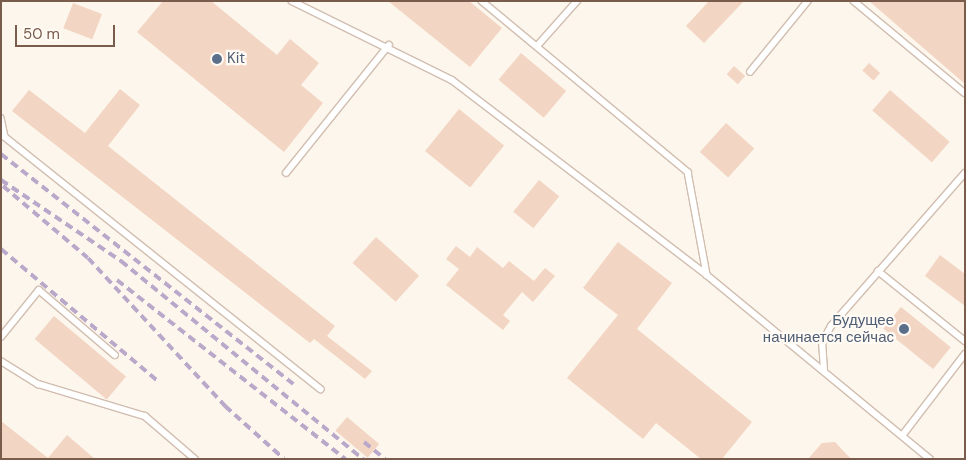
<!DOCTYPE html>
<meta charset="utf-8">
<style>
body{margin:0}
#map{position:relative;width:966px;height:460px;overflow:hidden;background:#fdf6ec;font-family:"DM Sans",sans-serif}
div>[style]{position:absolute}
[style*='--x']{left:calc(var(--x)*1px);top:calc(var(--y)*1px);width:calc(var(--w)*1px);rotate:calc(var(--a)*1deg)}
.building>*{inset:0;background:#f3d5c3;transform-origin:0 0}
.roads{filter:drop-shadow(1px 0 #d1beb0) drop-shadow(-1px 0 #d1beb0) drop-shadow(0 1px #d1beb0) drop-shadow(0 -1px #d1beb0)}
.service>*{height:5.5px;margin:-2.75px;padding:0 2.75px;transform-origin:2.75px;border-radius:2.75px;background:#fff}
.rail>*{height:4px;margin-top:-2px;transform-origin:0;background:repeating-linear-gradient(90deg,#b9a8c9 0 8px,transparent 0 13px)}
.dots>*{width:14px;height:14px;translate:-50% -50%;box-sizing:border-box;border:2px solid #fffaf3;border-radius:50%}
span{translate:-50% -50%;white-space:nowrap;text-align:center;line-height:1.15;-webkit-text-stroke:4.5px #fffaf3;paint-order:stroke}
.service-label{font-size:15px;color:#4e5e75}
.left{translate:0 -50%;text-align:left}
.right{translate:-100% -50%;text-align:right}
.frame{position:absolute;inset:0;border:2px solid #7a5c4d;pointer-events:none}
.scale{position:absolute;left:15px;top:25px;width:100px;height:22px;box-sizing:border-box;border:2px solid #7a5c4d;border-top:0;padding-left:6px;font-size:15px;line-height:18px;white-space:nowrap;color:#7a5c4d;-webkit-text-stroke:4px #fffaf3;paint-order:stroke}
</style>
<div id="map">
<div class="building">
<div style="clip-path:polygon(163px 1px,211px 1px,277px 55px,290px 39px,319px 63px,301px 85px,323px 103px,284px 152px,137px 32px)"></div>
<div style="clip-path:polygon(388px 1px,469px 1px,502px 28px,470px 67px)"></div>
<div style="clip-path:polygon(709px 1px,744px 1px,704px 43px,686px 26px)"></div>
<div style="clip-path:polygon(869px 1px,965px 1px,965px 84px)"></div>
<div style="left:73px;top:3px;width:31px;height:27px;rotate:21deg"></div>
<div style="left:521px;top:53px;width:59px;height:35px;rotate:40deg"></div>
<div style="left:869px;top:63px;width:15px;height:10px;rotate:42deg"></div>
<div style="left:734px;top:66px;width:15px;height:11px;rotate:42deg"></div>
<div style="clip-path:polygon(120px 89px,140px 105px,108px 146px,335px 326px,327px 336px,372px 371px,365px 379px,314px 339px,310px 343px,12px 111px,29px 90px,85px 133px)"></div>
<div style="left:890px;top:90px;width:79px;height:27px;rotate:41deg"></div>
<div style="left:459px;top:109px;width:58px;height:54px;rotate:39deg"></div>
<div style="left:726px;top:123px;width:38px;height:39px;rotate:42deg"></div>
<div style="left:539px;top:180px;width:26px;height:41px;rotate:39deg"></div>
<div style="left:376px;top:237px;width:58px;height:35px;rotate:42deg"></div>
<div style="clip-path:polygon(618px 242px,672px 283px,637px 329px,752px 422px,722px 459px,701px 459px,656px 423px,643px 439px,567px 378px,618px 315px,583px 288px)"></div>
<div style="clip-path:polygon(456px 246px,470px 257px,477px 247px,503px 268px,509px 261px,534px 281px,545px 268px,555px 276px,533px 302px,522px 292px,503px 315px,510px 321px,503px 330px,446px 285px,459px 269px,446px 259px)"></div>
<div style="clip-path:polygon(940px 255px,965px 274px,965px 306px,925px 276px)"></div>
<div style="left:901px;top:307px;width:64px;height:28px;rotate:39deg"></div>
<div style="left:54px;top:316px;width:94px;height:30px;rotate:40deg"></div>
<div style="left:347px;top:417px;width:42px;height:18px;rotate:40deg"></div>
<div style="clip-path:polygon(1px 421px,48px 458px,67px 435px,95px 459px,1px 459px)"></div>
<div style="clip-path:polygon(835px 442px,851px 459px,808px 459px,822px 443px)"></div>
</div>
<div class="roads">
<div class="service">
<div style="--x:292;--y:1;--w:178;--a:26.3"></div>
<div style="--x:452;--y:80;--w:321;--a:37.4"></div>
<div style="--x:482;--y:1;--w:268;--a:39.7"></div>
<div style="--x:688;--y:172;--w:105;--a:79.5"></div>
<div style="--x:707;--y:275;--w:289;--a:39.5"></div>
<div style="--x:854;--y:1;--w:144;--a:39.7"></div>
<div style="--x:538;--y:45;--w:59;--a:-48.4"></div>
<div style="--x:750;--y:72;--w:92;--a:-50.8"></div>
<div style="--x:1;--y:118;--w:19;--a:78"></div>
<div style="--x:5;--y:137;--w:404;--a:38.6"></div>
<div style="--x:286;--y:173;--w:164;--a:-51.2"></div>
<div style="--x:878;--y:271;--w:112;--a:38.8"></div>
<div style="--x:1;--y:337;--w:60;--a:-51"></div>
<div style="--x:39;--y:290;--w:100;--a:40.5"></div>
<div style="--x:1;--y:361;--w:44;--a:31.9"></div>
<div style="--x:38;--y:384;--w:112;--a:16.7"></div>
<div style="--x:145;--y:416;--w:66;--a:40.7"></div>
<div style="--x:824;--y:370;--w:27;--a:-94"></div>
<div style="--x:822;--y:343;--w:19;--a:-62"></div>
<div style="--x:831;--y:326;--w:203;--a:-48.8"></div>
<div style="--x:902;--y:436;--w:103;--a:-52.5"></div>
</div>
</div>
<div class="rail">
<div style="--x:1;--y:154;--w:372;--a:38.2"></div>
<div style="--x:1;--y:180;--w:145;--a:34"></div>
<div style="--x:121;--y:261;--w:313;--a:39.3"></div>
<div style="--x:3;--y:186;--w:111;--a:40.3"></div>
<div style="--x:88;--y:258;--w:202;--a:47.2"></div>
<div style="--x:225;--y:406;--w:79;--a:41.9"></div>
<div style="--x:1;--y:249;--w:208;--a:40.1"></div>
<div style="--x:117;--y:280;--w:290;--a:38.1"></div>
<div style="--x:364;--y:442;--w:27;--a:39"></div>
</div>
<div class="dots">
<div style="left:217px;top:59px;background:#5c6f8a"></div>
<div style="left:904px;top:329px;background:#5c6f8a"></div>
</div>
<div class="service-label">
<span class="left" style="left:227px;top:59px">Kit</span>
<span class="right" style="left:894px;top:329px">Будущее<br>начинается сейчас</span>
</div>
<div class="frame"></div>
<div class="scale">50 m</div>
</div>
